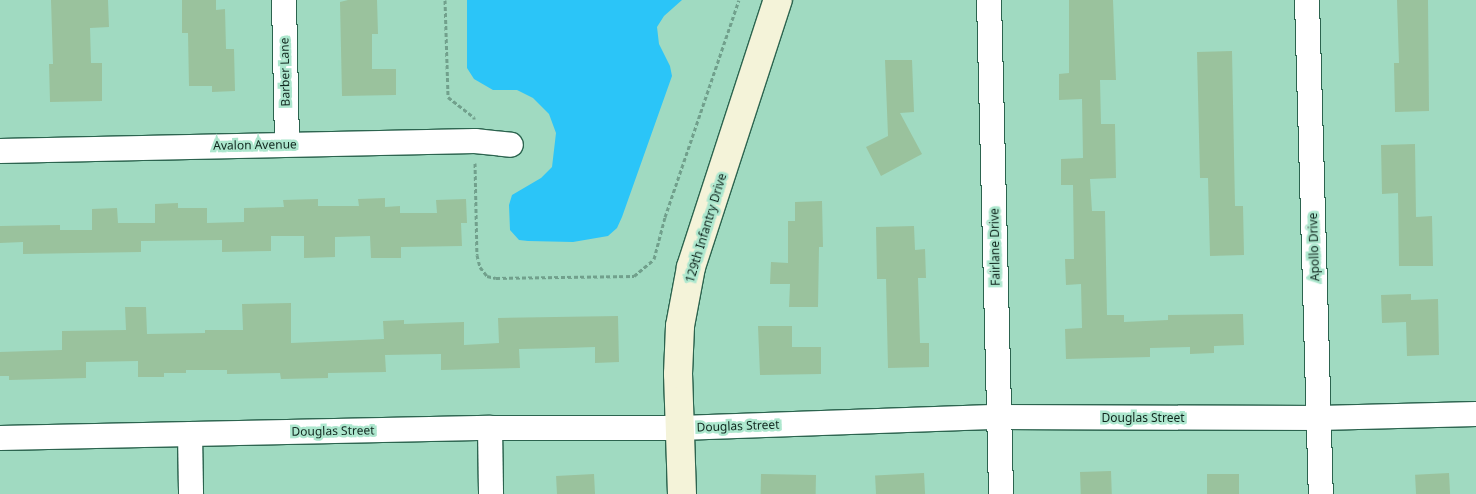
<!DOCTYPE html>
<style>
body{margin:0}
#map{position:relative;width:1476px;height:494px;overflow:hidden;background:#a0dac1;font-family:"Noto Sans",sans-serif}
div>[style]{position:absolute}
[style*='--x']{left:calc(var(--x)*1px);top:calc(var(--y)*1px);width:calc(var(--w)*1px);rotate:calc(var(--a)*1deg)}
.water>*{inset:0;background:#2bc5f8}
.building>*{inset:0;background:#9ac29d;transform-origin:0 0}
.path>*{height:3px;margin-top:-1.5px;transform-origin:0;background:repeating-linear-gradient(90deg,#71a08c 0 4px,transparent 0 6.5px)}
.roads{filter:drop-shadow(1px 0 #2c644f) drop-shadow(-1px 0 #2c644f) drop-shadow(0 1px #2c644f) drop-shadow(0 -1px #2c644f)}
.street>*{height:24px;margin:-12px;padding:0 12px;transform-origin:12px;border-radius:12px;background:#fff}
.secondary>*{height:28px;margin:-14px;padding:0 14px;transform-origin:14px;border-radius:14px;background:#f4f3d9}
span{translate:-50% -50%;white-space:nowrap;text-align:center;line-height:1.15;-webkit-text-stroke:5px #ade7ce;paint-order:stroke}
.street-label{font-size:12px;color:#10271e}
</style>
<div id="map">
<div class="water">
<div style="clip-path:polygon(467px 0,682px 0,664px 16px,657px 27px,659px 44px,670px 66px,672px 76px,622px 217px,617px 228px,608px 236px,573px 242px,528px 241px,519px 240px,510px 230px,509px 205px,512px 195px,541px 178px,552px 167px,556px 133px,549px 114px,533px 98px,517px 90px,493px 90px,474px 79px,467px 68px)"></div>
</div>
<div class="building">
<div style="clip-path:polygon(51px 0,108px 0,109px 27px,90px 28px,91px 63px,102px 63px,102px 101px,50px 102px,49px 64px,53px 64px)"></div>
<div style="clip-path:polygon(182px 0,216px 0,216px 10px,225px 9px,226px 49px,234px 49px,235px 91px,212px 92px,212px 86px,189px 86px,188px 33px,182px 33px)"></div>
<div style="clip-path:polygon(348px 0,377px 0,378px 34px,372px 34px,372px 69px,396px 69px,396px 95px,342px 96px,340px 2px)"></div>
<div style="clip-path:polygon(1069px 0,1113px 0,1116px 80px,1100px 80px,1101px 124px,1115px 124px,1116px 178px,1090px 179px,1092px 211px,1105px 211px,1107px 315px,1124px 315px,1124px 322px,1168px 320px,1168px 315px,1243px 314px,1244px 345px,1214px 346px,1214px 353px,1190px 354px,1190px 347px,1150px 348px,1150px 357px,1066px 359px,1065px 329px,1082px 328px,1081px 284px,1066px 285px,1065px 259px,1074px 259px,1073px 185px,1061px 185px,1061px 159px,1083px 158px,1082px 99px,1059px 100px,1059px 74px,1069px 73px)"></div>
<div style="clip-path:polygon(1397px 0,1428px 0,1429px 111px,1395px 112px,1394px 63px,1399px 63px)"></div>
<div style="clip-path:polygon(1232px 51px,1235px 206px,1243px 206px,1244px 255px,1210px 256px,1208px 178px,1200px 178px,1197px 52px)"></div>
<div style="clip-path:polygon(885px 60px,912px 60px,914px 112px,900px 113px,922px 154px,881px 176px,866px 147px,888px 136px)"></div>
<div style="clip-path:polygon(1415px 144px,1416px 217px,1432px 216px,1433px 266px,1399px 266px,1398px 193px,1382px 194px,1381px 145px)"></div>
<div style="clip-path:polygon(385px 198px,385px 207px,400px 206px,400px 213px,437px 213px,436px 200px,466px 199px,467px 223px,461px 223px,462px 246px,401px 247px,401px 258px,371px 258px,370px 236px,335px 237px,335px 257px,304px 258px,304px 236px,271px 236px,271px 251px,222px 252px,222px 240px,141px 241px,141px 252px,23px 254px,23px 242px,0 243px,0 226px,60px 225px,60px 230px,92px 230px,92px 209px,117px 208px,118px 223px,155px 223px,155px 204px,178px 203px,178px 208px,207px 208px,207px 223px,244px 222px,244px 208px,284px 207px,283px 200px,318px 199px,318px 206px,359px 206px,358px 199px)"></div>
<div style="clip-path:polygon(822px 201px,823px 247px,819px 247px,818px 307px,789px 307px,790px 284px,770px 284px,771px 262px,788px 263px,788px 221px,795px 221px,795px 202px)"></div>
<div style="clip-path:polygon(914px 226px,915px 250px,925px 249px,926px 278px,918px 278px,920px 343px,929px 343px,929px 367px,888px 368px,886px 279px,877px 279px,876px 227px)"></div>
<div style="clip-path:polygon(1411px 294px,1411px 300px,1438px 299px,1439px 355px,1407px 356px,1406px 322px,1382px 323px,1381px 295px)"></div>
<div style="clip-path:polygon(291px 303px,291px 343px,384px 339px,383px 321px,404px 320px,404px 324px,464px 322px,464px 345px,499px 343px,498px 318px,618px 316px,619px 362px,595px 363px,595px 347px,565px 348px,519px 349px,520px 368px,441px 370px,441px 354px,385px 355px,386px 372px,328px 373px,328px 378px,281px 379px,280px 373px,227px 374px,227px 370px,186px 370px,186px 373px,164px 373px,164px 377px,138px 377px,138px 361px,86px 362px,86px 378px,9px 380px,9px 376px,0 376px,0 352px,62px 350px,62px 331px,126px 330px,125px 307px,146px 307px,147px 334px,205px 333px,205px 330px,243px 330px,242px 304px)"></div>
<div style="clip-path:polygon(758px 326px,792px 326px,792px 347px,821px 347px,821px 374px,760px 375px)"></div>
<div style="left:1111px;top:471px;width:23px;height:31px;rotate:88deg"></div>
<div style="left:924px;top:473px;width:21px;height:49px;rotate:87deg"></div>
<div style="left:1449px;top:473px;width:21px;height:34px;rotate:87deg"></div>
<div style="left:594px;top:474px;width:20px;height:38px;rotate:87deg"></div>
<div style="left:761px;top:474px;width:55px;height:20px;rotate:1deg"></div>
<div style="left:1207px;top:474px;width:32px;height:20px"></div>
</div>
<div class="path">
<div style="--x:445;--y:0;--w:97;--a:88.2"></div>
<div style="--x:448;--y:97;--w:33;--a:38"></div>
<div style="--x:474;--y:117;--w:2;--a:90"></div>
<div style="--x:475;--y:163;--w:92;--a:88.8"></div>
<div style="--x:477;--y:255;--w:12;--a:76"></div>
<div style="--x:480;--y:267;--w:11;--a:52"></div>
<div style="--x:487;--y:276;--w:9;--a:13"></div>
<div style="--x:496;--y:278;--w:138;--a:-0.8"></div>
<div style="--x:634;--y:276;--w:26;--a:-40"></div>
<div style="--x:654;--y:259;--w:43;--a:-75.3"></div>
<div style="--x:665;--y:217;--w:229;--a:-71.2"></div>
</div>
<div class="roads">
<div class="street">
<div style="--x:284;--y:0;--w:144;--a:88.8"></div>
<div style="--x:989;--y:0;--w:494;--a:88.6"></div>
<div style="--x:1307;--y:0;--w:494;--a:88.4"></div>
<div style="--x:0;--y:151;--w:475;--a:-1.2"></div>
<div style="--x:475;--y:141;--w:36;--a:6"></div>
<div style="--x:490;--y:428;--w:66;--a:89.1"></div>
<div style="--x:190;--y:434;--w:60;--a:89"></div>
<div style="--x:0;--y:438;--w:490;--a:-1.2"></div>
<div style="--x:490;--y:428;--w:190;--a:0"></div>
<div style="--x:680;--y:428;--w:319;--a:-2"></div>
<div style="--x:999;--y:417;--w:320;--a:0.2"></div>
<div style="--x:1319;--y:418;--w:157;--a:-1.5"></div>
</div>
<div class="secondary">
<div style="--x:682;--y:494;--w:120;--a:-91.9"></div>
<div style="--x:678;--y:374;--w:48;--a:-87.6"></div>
<div style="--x:680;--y:326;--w:60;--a:-79.4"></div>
<div style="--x:691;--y:267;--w:281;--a:-72"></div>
</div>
</div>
<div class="street-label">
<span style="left:285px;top:72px;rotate:-91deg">Barber Lane</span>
<span style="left:255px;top:145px;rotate:-1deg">Avalon Avenue</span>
<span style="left:706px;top:228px;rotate:-73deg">129th Infantry Drive</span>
<span style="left:995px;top:247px;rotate:-91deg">Fairlane Drive</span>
<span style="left:1314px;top:247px;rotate:-92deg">Apollo Drive</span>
<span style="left:1143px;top:418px">Douglas Street</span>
<span style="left:738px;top:426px;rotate:-2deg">Douglas Street</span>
<span style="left:333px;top:431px;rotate:-1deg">Douglas Street</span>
</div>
</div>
